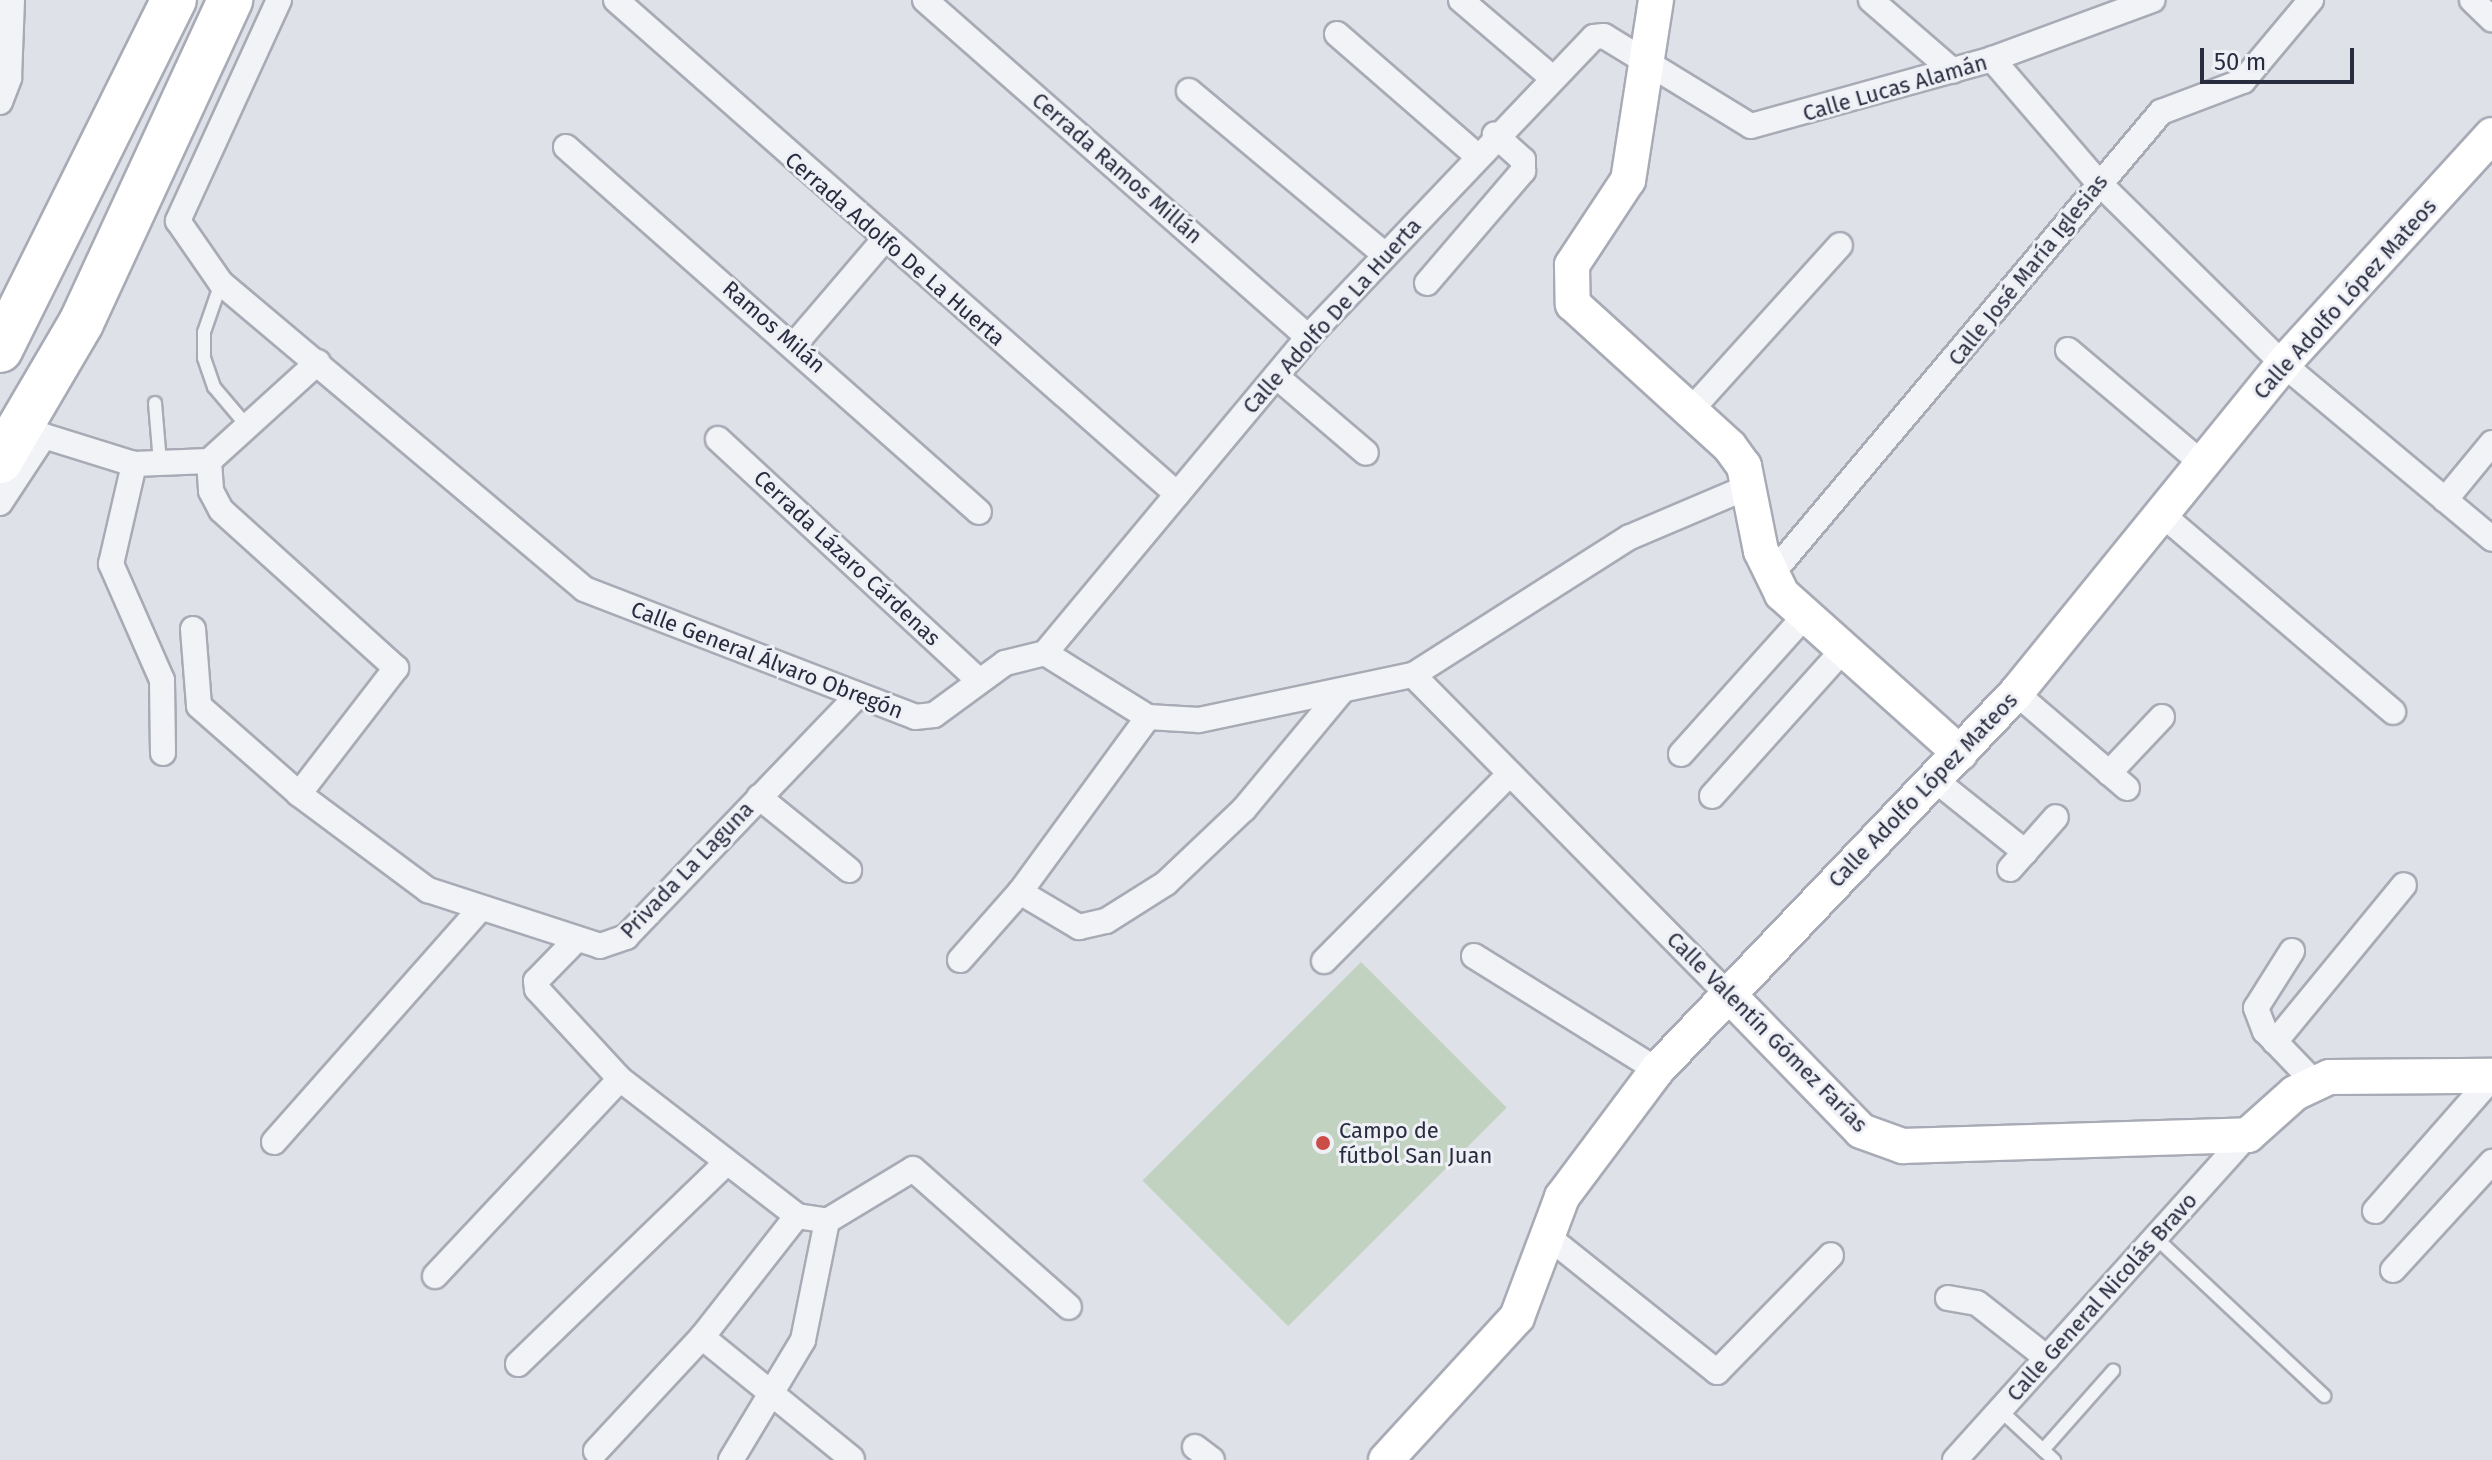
<!DOCTYPE html>
<meta charset="utf-8">
<style>
body{margin:0}
#map{position:relative;width:2492px;height:1460px;overflow:hidden;background:#dfe1e8;font-family:"Fira Sans",sans-serif}
div>[style]{position:absolute}
[style*='--x']{left:calc(var(--x)*1px);top:calc(var(--y)*1px);width:calc(var(--w)*1px);rotate:calc(var(--a)*1deg)}
.green>*{inset:0;background:#c1d2c0;transform-origin:0 0}
.roads{filter:drop-shadow(2px 0 #a8abb5) drop-shadow(-2px 0 #a8abb5) drop-shadow(0 2px #a8abb5) drop-shadow(0 -2px #a8abb5)}
.lane>*{height:12px;margin:-6px;padding:0 6px;transform-origin:6px;border-radius:6px;background:#f2f3f6}
.street>*{height:24px;margin:-12px;padding:0 12px;transform-origin:12px;border-radius:12px;background:#f2f3f6}
.secondary>*{height:34px;margin:-17px;padding:0 17px;transform-origin:17px;border-radius:17px;background:#fff}
.highway>*{height:44px;margin:-22px;padding:0 22px;transform-origin:22px;border-radius:22px;background:#fff}
.dots>*{width:22px;height:22px;translate:-50% -50%;box-sizing:border-box;border:4px solid #eff0f6;border-radius:50%}
span{translate:-50% -50%;white-space:nowrap;text-align:center;line-height:1.15;-webkit-text-stroke:6px #eff0f6;paint-order:stroke}
.street-label{font-size:22px;color:#282c3f}
.poi-label{font-size:22px;color:#282c3f}
.left{translate:0 -50%;text-align:left}
.scale{position:absolute;left:2200px;top:48px;width:154px;height:36px;box-sizing:border-box;border:4px solid #282c3f;border-top:0;padding-left:10px;font-size:24px;line-height:28px;white-space:nowrap;color:#282c3f;-webkit-text-stroke:6px #eff0f6;paint-order:stroke}
</style>
<div id="map">
<div class="green">
<div style="left:1361px;top:962px;width:206px;height:309px;rotate:45deg"></div>
</div>
<div class="roads">
<div class="lane">
<div style="--x:221;--y:283;--w:52;--a:109.1"></div>
<div style="--x:204;--y:332;--w:26;--a:90"></div>
<div style="--x:204;--y:358;--w:31;--a:71"></div>
<div style="--x:214;--y:387;--w:51;--a:49.8"></div>
<div style="--x:155;--y:403;--w:60;--a:85.2"></div>
<div style="--x:2156;--y:1238;--w:231;--a:43.2"></div>
<div style="--x:2000;--y:1410;--w:74;--a:42.8"></div>
<div style="--x:2043;--y:1450;--w:106;--a:-48.5"></div>
</div>
<div class="street">
<div style="--x:279;--y:0;--w:243;--a:114.6"></div>
<div style="--x:178;--y:221;--w:75;--a:55.3"></div>
<div style="--x:221;--y:283;--w:475;--a:40.1"></div>
<div style="--x:584;--y:589;--w:355;--a:21.1"></div>
<div style="--x:915;--y:717;--w:19;--a:-6"></div>
<div style="--x:934;--y:715;--w:88;--a:-36.2"></div>
<div style="--x:1005;--y:663;--w:41;--a:-14"></div>
<div style="--x:1045;--y:653;--w:121;--a:31.9"></div>
<div style="--x:1148;--y:717;--w:51;--a:3.4"></div>
<div style="--x:1199;--y:720;--w:219;--a:-11.9"></div>
<div style="--x:1413;--y:675;--w:257;--a:-32.5"></div>
<div style="--x:1630;--y:537;--w:130;--a:-23"></div>
<div style="--x:616;--y:0;--w:748;--a:41.37"></div>
<div style="--x:925;--y:0;--w:510;--a:41.34"></div>
<div style="--x:1461;--y:0;--w:117;--a:40.5"></div>
<div style="--x:1871;--y:0;--w:108;--a:40.9"></div>
<div style="--x:2472;--y:0;--w:28;--a:44"></div>
<div style="--x:1337;--y:34;--w:184;--a:41"></div>
<div style="--x:1992;--y:59;--w:161;--a:49.3"></div>
<div style="--x:2097;--y:181;--w:261;--a:44.5"></div>
<div style="--x:2283;--y:364;--w:273;--a:39.9"></div>
<div style="--x:1189;--y:91;--w:256;--a:39.9"></div>
<div style="--x:0;--y:102;--w:26;--a:-69"></div>
<div style="--x:9;--y:78;--w:78;--a:-87.8"></div>
<div style="--x:566;--y:147;--w:551;--a:41.47"></div>
<div style="--x:1427;--y:283;--w:148;--a:-49.4"></div>
<div style="--x:1523;--y:171;--w:11;--a:-90"></div>
<div style="--x:1523;--y:160;--w:38;--a:-138"></div>
<div style="--x:795;--y:344;--w:135;--a:-49.5"></div>
<div style="--x:2068;--y:350;--w:178;--a:40.2"></div>
<div style="--x:1276;--y:376;--w:118;--a:40.5"></div>
<div style="--x:1691;--y:410;--w:222;--a:-47.9"></div>
<div style="--x:718;--y:439;--w:352;--a:42.8"></div>
<div style="--x:209;--y:461;--w:30;--a:86"></div>
<div style="--x:211;--y:491;--w:21;--a:62"></div>
<div style="--x:221;--y:510;--w:236;--a:42.1"></div>
<div style="--x:396;--y:668;--w:159;--a:127.6"></div>
<div style="--x:2445;--y:500;--w:74;--a:-50.5"></div>
<div style="--x:0;--y:503;--w:80;--a:-56.7"></div>
<div style="--x:44;--y:436;--w:94;--a:17.3"></div>
<div style="--x:2165;--y:517;--w:300;--a:40.5"></div>
<div style="--x:1770;--y:576;--w:607;--a:-49.88"></div>
<div style="--x:2161;--y:112;--w:88;--a:-20.7"></div>
<div style="--x:2243;--y:81;--w:106;--a:-50"></div>
<div style="--x:193;--y:629;--w:77;--a:85.5"></div>
<div style="--x:199;--y:706;--w:133;--a:41.3"></div>
<div style="--x:299;--y:794;--w:161;--a:36.7"></div>
<div style="--x:428;--y:890;--w:181;--a:18"></div>
<div style="--x:600;--y:946;--w:28;--a:-19"></div>
<div style="--x:626;--y:937;--w:334;--a:-46.2"></div>
<div style="--x:1045;--y:653;--w:411;--a:-50.2"></div>
<div style="--x:1308;--y:337;--w:414;--a:-46.4"></div>
<div style="--x:1594;--y:37;--w:10;--a:-6"></div>
<div style="--x:1604;--y:36;--w:172;--a:31.5"></div>
<div style="--x:1751;--y:126;--w:250;--a:-15.5"></div>
<div style="--x:1992;--y:59;--w:171;--a:-20.2"></div>
<div style="--x:1413;--y:675;--w:448;--a:45.4"></div>
<div style="--x:2016;--y:693;--w:146;--a:40.6"></div>
<div style="--x:163;--y:753;--w:73;--a:-90.8"></div>
<div style="--x:162;--y:680;--w:127;--a:-113.7"></div>
<div style="--x:111;--y:564;--w:103;--a:-77"></div>
<div style="--x:134;--y:464;--w:75;--a:-2.3"></div>
<div style="--x:209;--y:461;--w:147;--a:-42.2"></div>
<div style="--x:1681;--y:754;--w:186;--a:-48.1"></div>
<div style="--x:2109;--y:773;--w:77;--a:-46.6"></div>
<div style="--x:1934;--y:779;--w:117;--a:38.7"></div>
<div style="--x:1712;--y:796;--w:196;--a:-48.1"></div>
<div style="--x:759;--y:797;--w:116;--a:39"></div>
<div style="--x:2010;--y:869;--w:69;--a:-48.5"></div>
<div style="--x:1020;--y:892;--w:69;--a:30.7"></div>
<div style="--x:1079;--y:927;--w:28;--a:-13"></div>
<div style="--x:1106;--y:921;--w:71;--a:-32.3"></div>
<div style="--x:1166;--y:883;--w:108;--a:-43.5"></div>
<div style="--x:1244;--y:809;--w:152;--a:-50.3"></div>
<div style="--x:576;--y:940;--w:57;--a:134.3"></div>
<div style="--x:536;--y:981;--w:8;--a:83"></div>
<div style="--x:537;--y:989;--w:122;--a:47.3"></div>
<div style="--x:620;--y:1079;--w:224;--a:37.7"></div>
<div style="--x:797;--y:1216;--w:30;--a:9"></div>
<div style="--x:827;--y:1221;--w:100;--a:-31.2"></div>
<div style="--x:913;--y:1169;--w:208;--a:41.5"></div>
<div style="--x:2292;--y:951;--w:67;--a:122.3"></div>
<div style="--x:2256;--y:1008;--w:25;--a:69"></div>
<div style="--x:2265;--y:1031;--w:69;--a:46.2"></div>
<div style="--x:1474;--y:956;--w:216;--a:31.9"></div>
<div style="--x:960;--y:960;--w:91;--a:-48.6"></div>
<div style="--x:1020;--y:892;--w:217;--a:-53.8"></div>
<div style="--x:1324;--y:961;--w:264;--a:-45.2"></div>
<div style="--x:2275;--y:1042;--w:203;--a:-50.6"></div>
<div style="--x:274;--y:1142;--w:311;--a:-48.5"></div>
<div style="--x:2375;--y:1211;--w:177;--a:-48.7"></div>
<div style="--x:1546;--y:1235;--w:219;--a:38.7"></div>
<div style="--x:1717;--y:1372;--w:163;--a:-45.7"></div>
<div style="--x:2393;--y:1270;--w:147;--a:-47.5"></div>
<div style="--x:435;--y:1276;--w:270;--a:-46.8"></div>
<div style="--x:1948;--y:1298;--w:29;--a:10"></div>
<div style="--x:1977;--y:1303;--w:89;--a:38.2"></div>
<div style="--x:702;--y:1337;--w:193;--a:39.1"></div>
<div style="--x:518;--y:1364;--w:289;--a:-44"></div>
<div style="--x:1195;--y:1447;--w:21;--a:37"></div>
<div style="--x:596;--y:1451;--w:156;--a:-47.1"></div>
<div style="--x:702;--y:1337;--w:154;--a:-51.9"></div>
<div style="--x:731;--y:1460;--w:140;--a:-59"></div>
<div style="--x:803;--y:1340;--w:121;--a:-78.6"></div>
<div style="--x:1955;--y:1460;--w:438;--a:-48"></div>
</div>
<div class="secondary">
<div style="--x:1656;--y:0;--w:182;--a:98.8"></div>
<div style="--x:1628;--y:180;--w:102;--a:123.4"></div>
<div style="--x:1572;--y:265;--w:39;--a:89"></div>
<div style="--x:1573;--y:304;--w:212;--a:42.3"></div>
<div style="--x:1730;--y:447;--w:24;--a:54"></div>
<div style="--x:1744;--y:466;--w:87;--a:78.7"></div>
<div style="--x:1761;--y:551;--w:48;--a:64"></div>
<div style="--x:1782;--y:594;--w:239;--a:41.8"></div>
<div style="--x:1728;--y:994;--w:191;--a:45.8"></div>
<div style="--x:1861;--y:1131;--w:45;--a:19.7"></div>
<div style="--x:1903;--y:1146;--w:345;--a:-1.8"></div>
<div style="--x:2248;--y:1135;--w:63;--a:-41.8"></div>
<div style="--x:2295;--y:1093;--w:38;--a:-25"></div>
<div style="--x:2330;--y:1077;--w:162;--a:-0.4"></div>
<div style="--x:1386;--y:1460;--w:194;--a:-47.5"></div>
<div style="--x:1517;--y:1317;--w:128;--a:-69.4"></div>
<div style="--x:1562;--y:1197;--w:159;--a:-53.2"></div>
<div style="--x:1657;--y:1070;--w:521;--a:-46.4"></div>
<div style="--x:2016;--y:693;--w:424;--a:-50.9"></div>
<div style="--x:2283;--y:364;--w:310;--a:-47.6"></div>
</div>
<div class="highway">
<div style="--x:0;--y:350;--w:391;--a:-63.6"></div>
<div style="--x:0;--y:461;--w:160;--a:-59.6"></div>
<div style="--x:81;--y:323;--w:356;--a:-65.2"></div>
</div>
</div>
<div class="dots">
<div style="left:1323px;top:1143px;background:#cb4d47"></div>
</div>
<div class="street-label">
<span style="left:1895px;top:88px;rotate:-16deg">Calle Lucas Alamán</span>
<span style="left:1117px;top:168px;rotate:41deg">Cerrada Ramos Millán</span>
<span style="left:895px;top:249px;rotate:41deg">Cerrada Adolfo De La Huerta</span>
<span style="left:2028px;top:270px;rotate:-51deg">Calle José María Iglesias</span>
<span style="left:2345px;top:299px;rotate:-48deg">Calle Adolfo López Mateos</span>
<span style="left:1332px;top:316px;rotate:-48deg">Calle Adolfo De La Huerta</span>
<span style="left:774px;top:327px;rotate:41deg">Ramos Milán</span>
<span style="left:847px;top:558px;rotate:43deg">Cerrada Lázaro Cárdenas</span>
<span style="left:767px;top:660px;rotate:21deg">Calle General Álvaro Obregón</span>
<span style="left:1923px;top:790px;rotate:-46deg">Calle Adolfo López Mateos</span>
<span style="left:687px;top:870px;rotate:-46deg">Privada La Laguna</span>
<span style="left:1767px;top:1032px;rotate:45deg">Calle Valentín Gómez Farías</span>
<span style="left:2102px;top:1297px;rotate:-48deg">Calle General Nicolás Bravo</span>
</div>
<div class="poi-label">
<span class="left" style="left:1339px;top:1143px">Campo de<br>fútbol San Juan</span>
</div>
<div class="scale">50 m</div>
</div>
